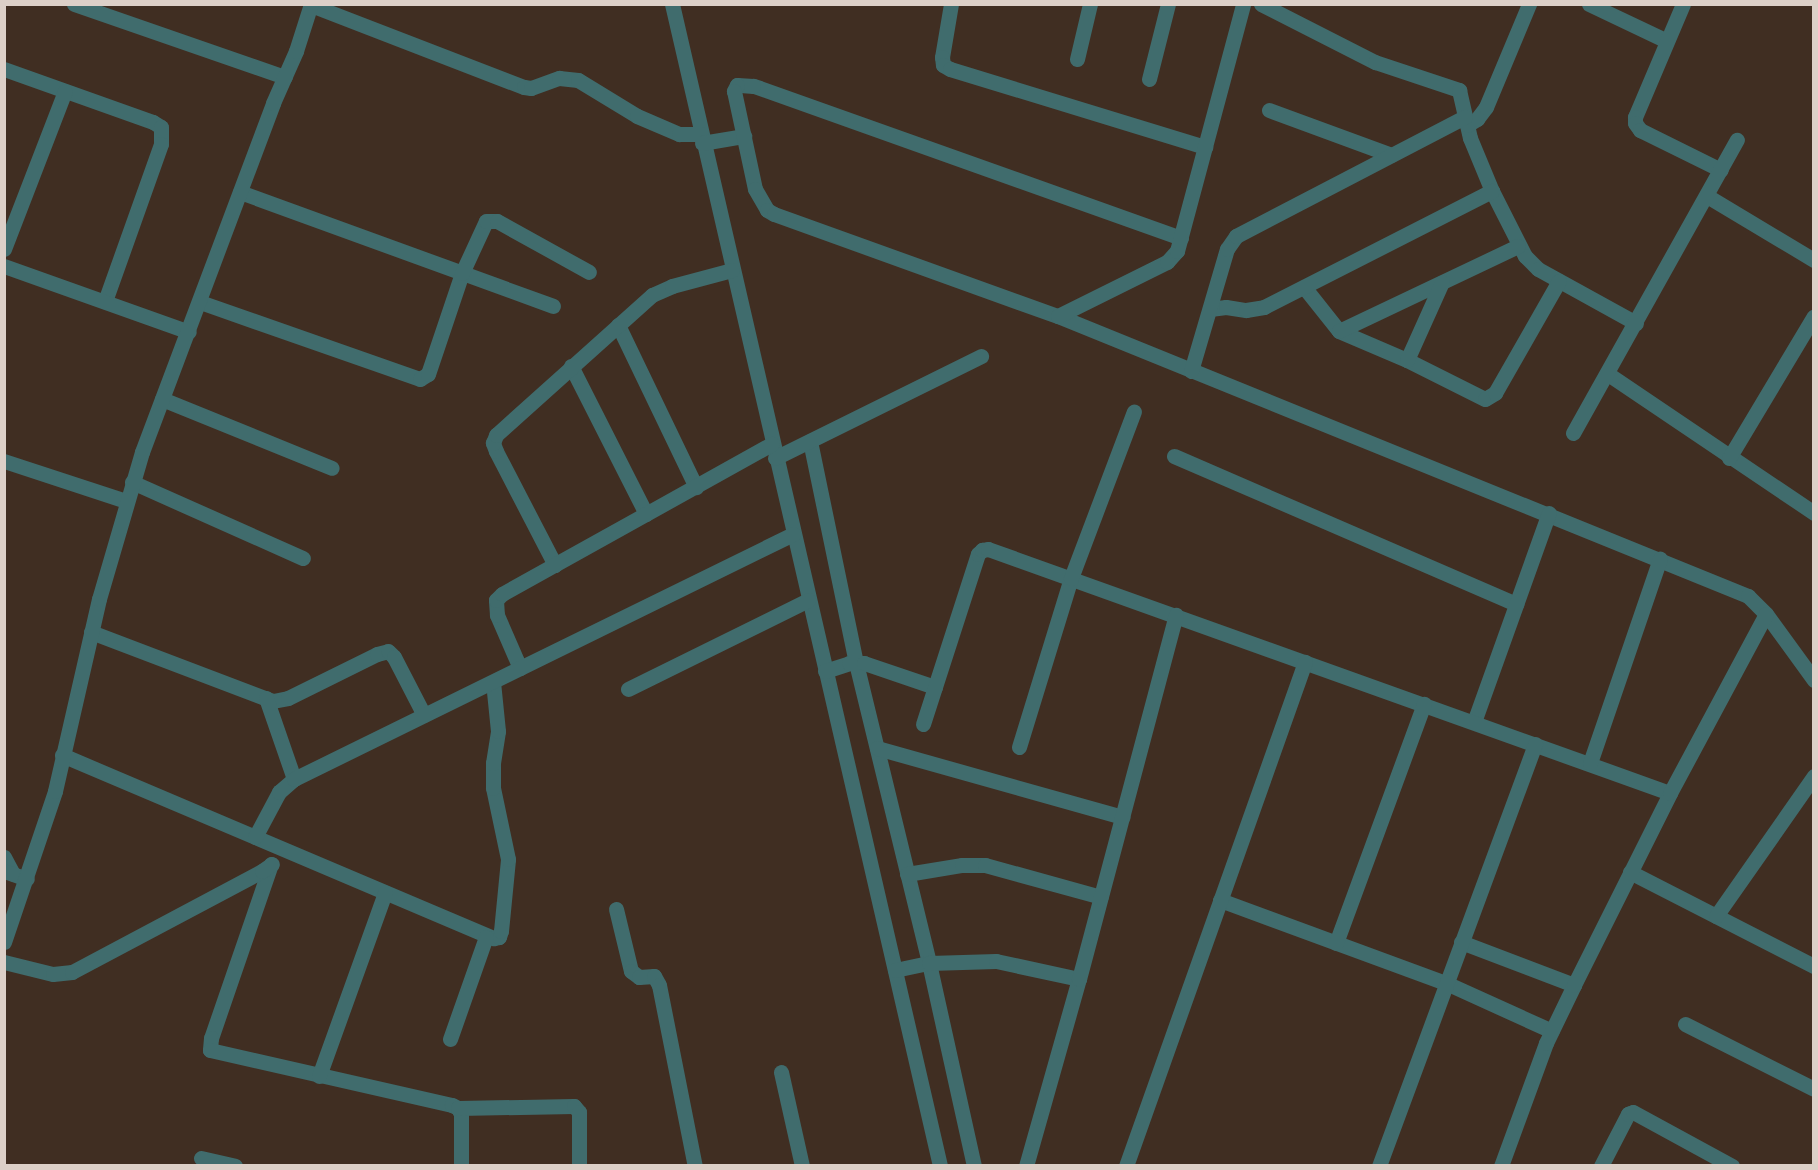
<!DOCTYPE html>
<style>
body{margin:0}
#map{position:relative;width:1818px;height:1170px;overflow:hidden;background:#402e22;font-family:"IBM Plex Sans",sans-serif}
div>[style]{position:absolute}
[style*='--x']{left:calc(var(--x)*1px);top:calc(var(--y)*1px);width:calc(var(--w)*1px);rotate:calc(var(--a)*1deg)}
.minor>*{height:15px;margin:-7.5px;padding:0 7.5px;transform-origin:7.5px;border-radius:7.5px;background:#406c6d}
span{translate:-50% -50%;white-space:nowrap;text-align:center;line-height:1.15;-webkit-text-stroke:4.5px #201813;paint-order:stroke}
.frame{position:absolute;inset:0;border:6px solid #dcd0c8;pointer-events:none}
</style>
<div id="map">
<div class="minor">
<div style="--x:74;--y:4;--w:223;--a:19.1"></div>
<div style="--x:672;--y:4;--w:1193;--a:77.01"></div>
<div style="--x:951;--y:4;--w:54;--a:99.6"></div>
<div style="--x:942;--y:57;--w:8;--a:83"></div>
<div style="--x:943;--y:65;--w:8;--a:30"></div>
<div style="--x:950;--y:69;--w:267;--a:17"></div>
<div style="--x:1261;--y:4;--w:128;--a:27"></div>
<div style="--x:1375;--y:62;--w:89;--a:18.4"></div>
<div style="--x:1459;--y:90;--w:49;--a:77.1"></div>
<div style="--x:1470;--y:138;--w:57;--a:67.5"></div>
<div style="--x:1492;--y:191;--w:73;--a:63.1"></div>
<div style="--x:1525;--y:256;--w:18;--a:45"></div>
<div style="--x:1538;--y:269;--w:112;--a:28.9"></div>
<div style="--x:1589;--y:4;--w:86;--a:25.4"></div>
<div style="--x:1683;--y:4;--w:123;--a:113"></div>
<div style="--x:1635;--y:117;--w:6;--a:90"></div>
<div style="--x:1635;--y:123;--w:9;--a:54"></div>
<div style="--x:1640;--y:130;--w:90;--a:26.3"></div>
<div style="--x:311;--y:5;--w:228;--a:21.1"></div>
<div style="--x:524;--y:87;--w:7;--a:8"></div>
<div style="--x:531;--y:88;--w:30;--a:-20"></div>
<div style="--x:559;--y:78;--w:19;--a:6"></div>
<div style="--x:578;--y:80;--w:69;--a:31.4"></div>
<div style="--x:637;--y:116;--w:46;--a:23.2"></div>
<div style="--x:679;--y:134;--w:22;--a:0"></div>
<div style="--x:1077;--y:59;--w:57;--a:-76.7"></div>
<div style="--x:4;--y:69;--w:158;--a:19.6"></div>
<div style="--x:153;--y:122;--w:9;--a:32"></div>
<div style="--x:161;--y:127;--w:17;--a:90"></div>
<div style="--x:161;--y:144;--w:167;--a:109.6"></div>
<div style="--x:1149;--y:79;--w:77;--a:-75.8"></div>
<div style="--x:1269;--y:110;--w:130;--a:20.2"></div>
<div style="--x:1467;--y:125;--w:12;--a:-31"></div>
<div style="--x:1477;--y:119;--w:15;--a:-53"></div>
<div style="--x:1486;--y:107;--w:112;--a:-67.3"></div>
<div style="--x:702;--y:143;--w:43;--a:-9.5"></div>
<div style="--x:240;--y:192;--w:333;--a:20"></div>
<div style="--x:1707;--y:196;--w:125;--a:30.9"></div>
<div style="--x:1181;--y:238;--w:454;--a:-160.4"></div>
<div style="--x:753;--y:86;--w:16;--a:-176"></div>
<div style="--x:737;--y:85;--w:7;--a:117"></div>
<div style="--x:734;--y:91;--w:100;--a:77.9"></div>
<div style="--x:755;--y:189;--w:24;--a:60"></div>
<div style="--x:767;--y:210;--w:8;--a:30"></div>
<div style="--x:774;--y:214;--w:302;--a:19.8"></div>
<div style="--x:1058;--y:316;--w:745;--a:22.09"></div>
<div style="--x:1748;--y:596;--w:25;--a:45"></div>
<div style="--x:1766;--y:614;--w:82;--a:54"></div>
<div style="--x:4;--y:249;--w:169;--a:-68.9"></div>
<div style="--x:4;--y:266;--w:196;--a:19.6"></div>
<div style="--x:1304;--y:287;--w:56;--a:51.5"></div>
<div style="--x:1339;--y:331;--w:74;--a:23.1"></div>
<div style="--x:1407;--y:360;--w:87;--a:26.6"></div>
<div style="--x:1485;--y:399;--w:12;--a:-31"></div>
<div style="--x:1495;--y:393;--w:129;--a:-60.3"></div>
<div style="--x:200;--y:302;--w:233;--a:19.3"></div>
<div style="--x:420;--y:379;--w:9;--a:-32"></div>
<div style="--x:428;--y:374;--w:107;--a:-71.4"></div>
<div style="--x:462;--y:273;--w:57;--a:-65.2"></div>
<div style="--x:486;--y:221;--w:11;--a:0"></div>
<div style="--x:497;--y:221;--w:105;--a:29"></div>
<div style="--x:1210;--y:309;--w:16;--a:-7"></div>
<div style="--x:1226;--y:307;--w:20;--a:9"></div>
<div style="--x:1246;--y:310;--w:18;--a:-9"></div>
<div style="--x:1264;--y:307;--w:256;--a:-27"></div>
<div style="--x:1058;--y:316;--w:122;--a:-26.4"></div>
<div style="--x:1167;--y:262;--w:15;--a:-48"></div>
<div style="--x:1177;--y:251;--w:256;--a:-75"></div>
<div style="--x:618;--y:325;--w:180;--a:64.3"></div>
<div style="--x:1339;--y:331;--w:198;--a:-25.4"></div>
<div style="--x:1407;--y:360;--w:85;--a:-65.8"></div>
<div style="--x:571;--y:366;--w:166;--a:63.1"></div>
<div style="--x:1191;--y:371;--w:127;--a:-73.6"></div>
<div style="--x:1227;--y:249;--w:16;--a:-55"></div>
<div style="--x:1236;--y:236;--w:258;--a:-27.5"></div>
<div style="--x:1608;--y:374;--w:249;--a:34"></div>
<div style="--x:162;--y:399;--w:183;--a:22.1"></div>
<div style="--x:1573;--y:433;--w:336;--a:-60.8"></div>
<div style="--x:810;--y:441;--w:227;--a:78.3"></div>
<div style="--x:856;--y:663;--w:309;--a:76.3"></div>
<div style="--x:929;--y:963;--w:208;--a:77.5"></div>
<div style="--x:1174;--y:456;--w:373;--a:23.4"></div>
<div style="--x:775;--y:458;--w:230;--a:-26.3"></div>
<div style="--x:1729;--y:458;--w:165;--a:-59.1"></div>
<div style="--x:4;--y:461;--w:128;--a:18.2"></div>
<div style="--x:132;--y:482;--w:187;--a:24"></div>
<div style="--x:555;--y:565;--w:128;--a:-117.4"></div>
<div style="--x:496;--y:451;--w:9;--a:-111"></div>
<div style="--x:493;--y:443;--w:9;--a:-69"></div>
<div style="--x:496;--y:435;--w:210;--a:-41.9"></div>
<div style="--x:652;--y:295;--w:22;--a:-24"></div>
<div style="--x:672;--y:286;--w:62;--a:-14.9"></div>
<div style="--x:91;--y:632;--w:195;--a:20.8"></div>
<div style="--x:273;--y:701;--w:15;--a:-11"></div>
<div style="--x:288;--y:698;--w:99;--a:-26.3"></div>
<div style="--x:377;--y:654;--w:11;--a:-15"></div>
<div style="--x:388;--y:651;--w:8;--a:45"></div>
<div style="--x:394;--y:657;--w:65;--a:62.7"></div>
<div style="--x:520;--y:668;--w:58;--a:-113.5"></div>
<div style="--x:497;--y:615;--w:15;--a:-94"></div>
<div style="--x:496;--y:600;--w:8;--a:-45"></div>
<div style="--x:502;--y:594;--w:309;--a:-29.1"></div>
<div style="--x:825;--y:671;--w:25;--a:-18"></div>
<div style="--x:849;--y:663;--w:15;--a:0"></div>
<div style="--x:864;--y:663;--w:75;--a:18.7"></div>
<div style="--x:628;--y:689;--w:201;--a:-26.3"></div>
<div style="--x:266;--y:698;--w:86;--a:70.9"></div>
<div style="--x:1474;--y:722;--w:222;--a:-70.3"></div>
<div style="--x:923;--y:724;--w:179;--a:-72.1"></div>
<div style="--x:978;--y:554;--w:6;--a:-45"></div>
<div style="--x:982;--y:550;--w:6;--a:-9"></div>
<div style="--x:988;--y:549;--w:724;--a:19.69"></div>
<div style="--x:1019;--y:747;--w:177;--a:-72.9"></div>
<div style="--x:1071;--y:578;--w:178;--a:-69.3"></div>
<div style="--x:877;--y:748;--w:255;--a:15.7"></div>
<div style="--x:62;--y:755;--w:469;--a:23"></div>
<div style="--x:494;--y:938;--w:5;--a:-11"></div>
<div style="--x:499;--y:937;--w:6;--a:-72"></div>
<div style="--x:501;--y:931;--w:72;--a:-84.4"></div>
<div style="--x:508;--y:859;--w:73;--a:-101.9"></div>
<div style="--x:493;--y:788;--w:25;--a:-90"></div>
<div style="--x:493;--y:763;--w:32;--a:-81"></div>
<div style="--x:498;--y:731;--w:49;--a:-95.8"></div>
<div style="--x:1590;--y:763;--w:216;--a:-71.1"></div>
<div style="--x:255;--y:837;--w:51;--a:-61.9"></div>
<div style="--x:279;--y:792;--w:20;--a:-41"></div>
<div style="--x:294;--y:779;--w:556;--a:-26.15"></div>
<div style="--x:4;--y:857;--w:19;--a:62"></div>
<div style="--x:271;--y:864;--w:184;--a:109"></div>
<div style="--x:211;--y:1038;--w:12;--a:95"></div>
<div style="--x:210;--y:1050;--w:248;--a:12.8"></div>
<div style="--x:452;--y:1105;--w:7;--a:27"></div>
<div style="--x:458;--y:1108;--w:7;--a:63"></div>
<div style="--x:461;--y:1114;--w:52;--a:90"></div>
<div style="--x:4;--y:871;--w:24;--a:19"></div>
<div style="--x:1630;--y:872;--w:207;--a:27.1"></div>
<div style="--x:907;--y:874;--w:56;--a:-9.3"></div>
<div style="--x:962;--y:865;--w:23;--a:0"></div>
<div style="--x:985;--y:865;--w:120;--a:15.4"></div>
<div style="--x:1220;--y:900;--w:241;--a:20.2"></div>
<div style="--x:1446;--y:983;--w:116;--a:24.4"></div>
<div style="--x:616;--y:909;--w:64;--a:76.4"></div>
<div style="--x:631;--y:971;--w:10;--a:37"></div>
<div style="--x:639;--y:977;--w:15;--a:-4"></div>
<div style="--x:654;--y:976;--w:10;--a:61"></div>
<div style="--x:659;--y:985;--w:185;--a:78.8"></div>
<div style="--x:1716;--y:916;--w:171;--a:-55"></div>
<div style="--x:4;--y:942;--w:159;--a:-71.3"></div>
<div style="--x:55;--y:791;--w:197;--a:-77.1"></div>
<div style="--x:99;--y:599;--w:153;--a:-73.7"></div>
<div style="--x:142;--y:452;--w:373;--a:-69.4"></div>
<div style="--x:273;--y:103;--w:57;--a:-66.1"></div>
<div style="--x:296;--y:51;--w:49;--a:-72.3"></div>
<div style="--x:1461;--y:942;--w:121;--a:20.8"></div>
<div style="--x:1336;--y:943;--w:255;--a:-69.8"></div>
<div style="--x:4;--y:962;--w:50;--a:13.8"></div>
<div style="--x:53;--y:974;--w:19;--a:-6"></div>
<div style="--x:72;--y:972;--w:215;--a:-28"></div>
<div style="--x:262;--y:871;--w:12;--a:-35"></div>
<div style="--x:895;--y:970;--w:35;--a:-12"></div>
<div style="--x:929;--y:963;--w:67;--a:-1.7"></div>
<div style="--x:996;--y:961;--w:85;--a:12.2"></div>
<div style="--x:1685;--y:1024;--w:144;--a:26.7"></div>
<div style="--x:450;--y:1039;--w:108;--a:-70.6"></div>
<div style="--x:781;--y:1072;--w:96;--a:77.4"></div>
<div style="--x:319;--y:1076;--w:195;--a:-70.2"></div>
<div style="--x:458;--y:1108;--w:116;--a:-1"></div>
<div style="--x:574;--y:1106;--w:8;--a:50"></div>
<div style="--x:579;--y:1112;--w:54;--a:90"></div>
<div style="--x:201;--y:1158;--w:35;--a:13"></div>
<div style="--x:1026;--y:1166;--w:194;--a:-74.2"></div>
<div style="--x:1079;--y:979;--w:377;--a:-75.1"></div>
<div style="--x:1126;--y:1166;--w:535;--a:-70.45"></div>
<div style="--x:1379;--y:1166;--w:450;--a:-69.7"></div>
<div style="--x:1501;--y:1166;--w:131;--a:-69.9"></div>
<div style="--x:1546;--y:1043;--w:64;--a:-64.2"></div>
<div style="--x:1574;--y:985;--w:215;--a:-63.4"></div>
<div style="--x:1670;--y:793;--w:203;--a:-61.8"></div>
<div style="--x:1601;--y:1166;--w:59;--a:-62.6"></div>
<div style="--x:1628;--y:1114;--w:5;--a:-22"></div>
<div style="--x:1633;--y:1112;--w:113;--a:28.6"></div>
</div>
<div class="frame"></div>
</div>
